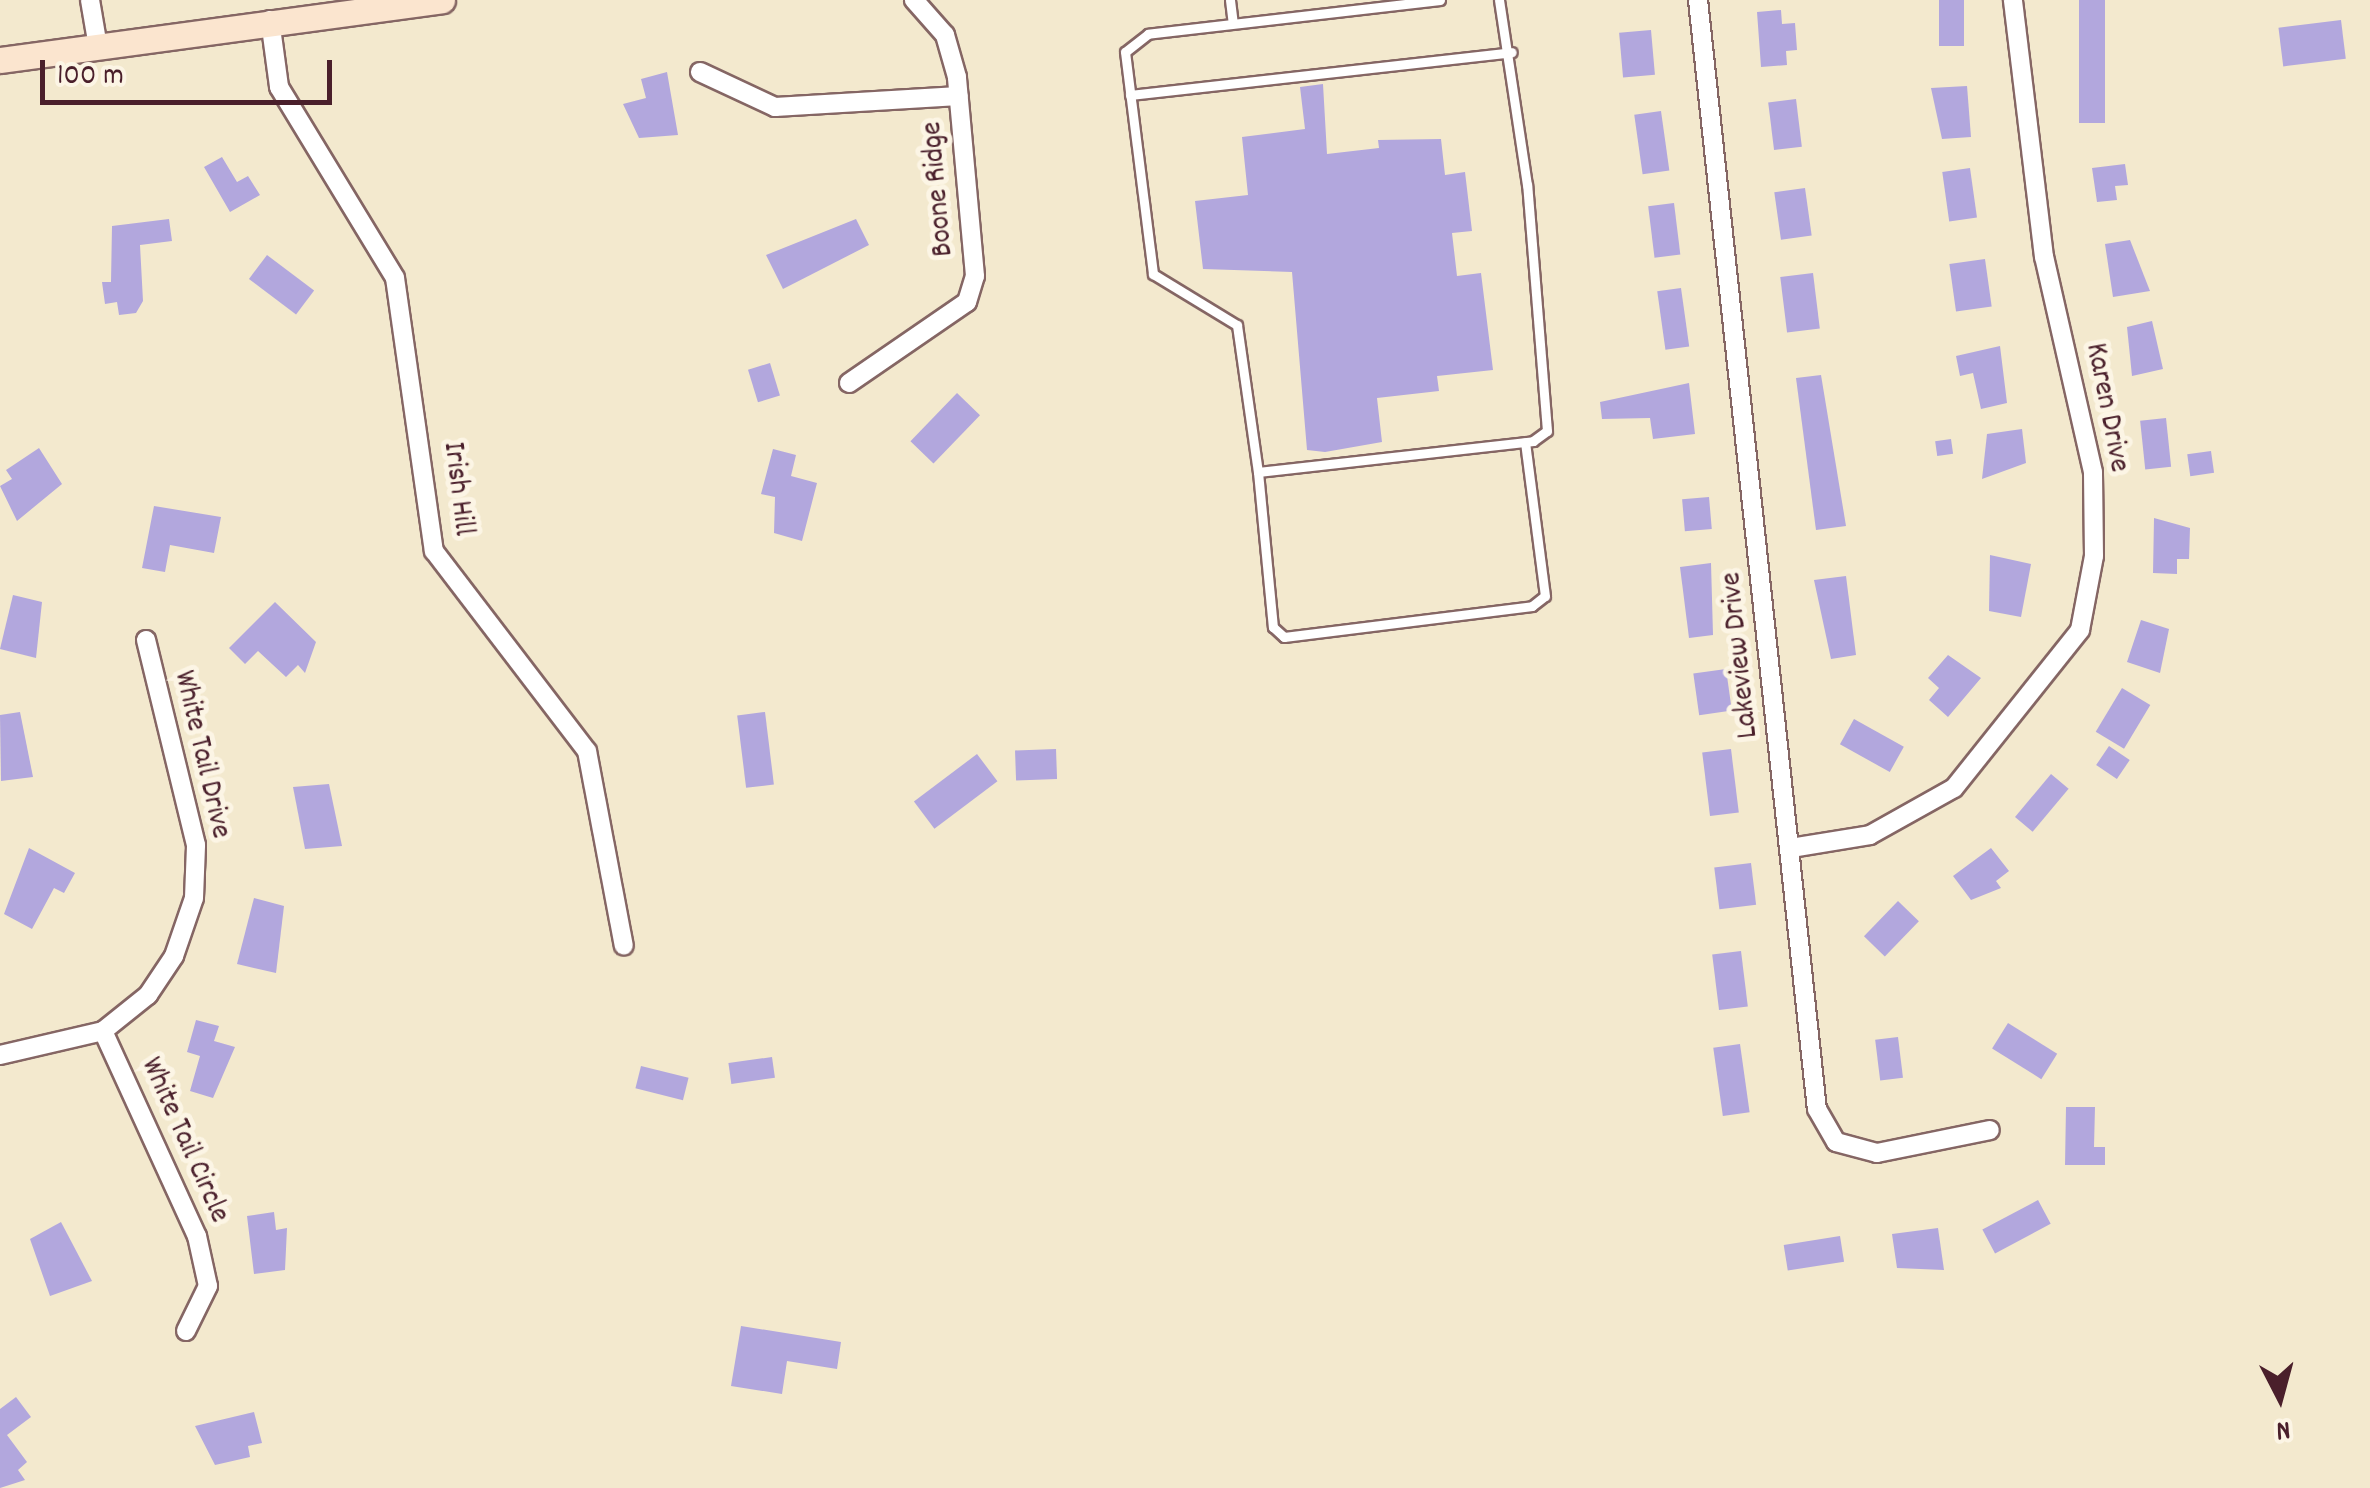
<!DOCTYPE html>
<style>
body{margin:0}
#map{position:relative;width:2370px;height:1488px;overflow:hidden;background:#f3e9ce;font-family:Dekko,sans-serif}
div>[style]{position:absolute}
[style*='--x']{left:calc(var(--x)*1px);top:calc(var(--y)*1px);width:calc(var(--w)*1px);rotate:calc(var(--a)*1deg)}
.building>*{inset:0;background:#b2a7dd;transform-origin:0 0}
.roads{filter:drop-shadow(2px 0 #856664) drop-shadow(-2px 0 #856664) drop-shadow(0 2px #856664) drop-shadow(0 -2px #856664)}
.service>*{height:9px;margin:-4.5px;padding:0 4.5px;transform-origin:4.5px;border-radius:4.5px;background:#fff}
.minor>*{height:18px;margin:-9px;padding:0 9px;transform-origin:9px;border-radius:9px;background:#fff}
.secondary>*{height:25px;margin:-12.5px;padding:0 12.5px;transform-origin:12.5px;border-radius:12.5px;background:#fbe5cf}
span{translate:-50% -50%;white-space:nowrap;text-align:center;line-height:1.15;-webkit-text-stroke:10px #fcf5e5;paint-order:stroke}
.street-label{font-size:30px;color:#4a1f2b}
.north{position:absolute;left:2230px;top:1348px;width:100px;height:100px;-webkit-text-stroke:8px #fcf5e5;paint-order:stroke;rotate:174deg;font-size:28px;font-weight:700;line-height:40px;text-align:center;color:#4a1f2b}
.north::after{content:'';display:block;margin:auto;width:35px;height:45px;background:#4a1f2b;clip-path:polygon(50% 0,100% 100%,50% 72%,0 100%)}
.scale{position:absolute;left:40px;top:60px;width:292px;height:45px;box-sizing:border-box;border:5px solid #4a1f2b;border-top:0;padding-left:12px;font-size:30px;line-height:35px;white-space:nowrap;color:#4a1f2b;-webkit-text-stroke:8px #fcf5e5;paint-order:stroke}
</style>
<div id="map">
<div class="building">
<div style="left:1939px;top:0;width:25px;height:46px"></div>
<div style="left:2079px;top:0;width:26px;height:123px"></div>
<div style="clip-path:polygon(1781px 10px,1782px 24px,1795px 23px,1797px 50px,1786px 51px,1787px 65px,1761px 67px,1757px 12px)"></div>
<div style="left:2341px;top:20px;width:39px;height:63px;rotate:83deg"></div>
<div style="left:1651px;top:30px;width:45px;height:32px;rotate:85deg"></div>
<div style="clip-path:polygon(667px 72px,678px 135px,639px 138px,623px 104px,646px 98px,641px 79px)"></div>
<div style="clip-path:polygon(1323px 84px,1327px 154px,1379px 148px,1378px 140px,1441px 139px,1445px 175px,1465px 172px,1472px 231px,1452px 233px,1457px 276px,1481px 273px,1493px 370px,1437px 376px,1439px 391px,1377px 398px,1382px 442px,1325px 452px,1307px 450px,1292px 272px,1203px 269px,1195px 201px,1248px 195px,1242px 137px,1305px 129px,1300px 87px)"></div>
<div style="clip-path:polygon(1967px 86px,1971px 137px,1942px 139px,1931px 88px)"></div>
<div style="left:1796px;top:99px;width:48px;height:28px;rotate:83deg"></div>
<div style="left:1661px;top:111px;width:60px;height:27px;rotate:82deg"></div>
<div style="clip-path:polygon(222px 157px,237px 182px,248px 176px,260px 195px,230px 212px,204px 167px)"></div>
<div style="clip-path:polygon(2125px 164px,2128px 185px,2115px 186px,2117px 200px,2097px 202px,2092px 168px)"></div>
<div style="left:1970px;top:168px;width:50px;height:28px;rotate:82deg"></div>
<div style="left:1805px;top:188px;width:48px;height:31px;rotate:82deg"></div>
<div style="left:1674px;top:203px;width:52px;height:26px;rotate:83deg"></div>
<div style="clip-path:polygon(169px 219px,172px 241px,140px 245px,143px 301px,136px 313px,119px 315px,117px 302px,105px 304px,102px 282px,111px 282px,112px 226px)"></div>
<div style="clip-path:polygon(856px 219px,869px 245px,783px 289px,766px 255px)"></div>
<div style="clip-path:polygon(2130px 240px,2150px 291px,2113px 297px,2105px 244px)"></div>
<div style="left:267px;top:255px;width:59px;height:30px;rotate:37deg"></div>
<div style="left:1985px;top:259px;width:48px;height:36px;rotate:82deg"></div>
<div style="left:1813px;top:273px;width:56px;height:33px;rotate:83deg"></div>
<div style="left:1681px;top:288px;width:59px;height:24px;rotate:82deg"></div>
<div style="clip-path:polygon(2152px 321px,2163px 369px,2132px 376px,2127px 327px)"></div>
<div style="clip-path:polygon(2000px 346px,2007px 403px,1981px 409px,1973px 373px,1960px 376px,1956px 356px)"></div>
<div style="left:770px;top:363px;width:34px;height:23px;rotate:73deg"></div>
<div style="clip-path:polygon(1821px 375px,1846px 526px,1816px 530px,1796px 378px)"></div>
<div style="clip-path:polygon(1689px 383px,1695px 434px,1653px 439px,1650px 418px,1602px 419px,1600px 402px)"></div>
<div style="left:957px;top:393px;width:32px;height:67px;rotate:44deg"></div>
<div style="left:2166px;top:418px;width:49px;height:26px;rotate:84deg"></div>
<div style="clip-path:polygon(2022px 429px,2026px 463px,1982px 479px,1987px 434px)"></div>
<div style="left:1951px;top:439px;width:15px;height:16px;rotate:82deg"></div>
<div style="clip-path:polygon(39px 448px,62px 484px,17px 521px,0 486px,12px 479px,6px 470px)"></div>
<div style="clip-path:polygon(773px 449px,796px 455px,791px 476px,817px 483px,802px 541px,774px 533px,775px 497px,761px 494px)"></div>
<div style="left:2211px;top:451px;width:22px;height:24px;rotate:82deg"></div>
<div style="left:1709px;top:497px;width:32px;height:27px;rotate:85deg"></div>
<div style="clip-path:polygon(154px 506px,221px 517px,214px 553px,170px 545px,165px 572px,142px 568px)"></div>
<div style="clip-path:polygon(2154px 518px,2190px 528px,2189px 559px,2177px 559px,2177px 574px,2153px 573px)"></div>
<div style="clip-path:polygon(1990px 555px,2031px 564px,2021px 617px,1989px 611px)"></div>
<div style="clip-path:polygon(1711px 563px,1713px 635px,1689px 638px,1680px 567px)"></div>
<div style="clip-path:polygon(1846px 576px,1856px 655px,1831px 659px,1814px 580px)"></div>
<div style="clip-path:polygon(13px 595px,42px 602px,36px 658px,0 649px)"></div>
<div style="clip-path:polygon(275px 602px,316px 642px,305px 673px,298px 665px,286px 677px,258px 651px,245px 664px,229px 648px)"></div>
<div style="clip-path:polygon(2141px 620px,2169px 629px,2160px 673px,2127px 662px)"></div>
<div style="clip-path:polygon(1948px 655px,1981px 678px,1948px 717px,1929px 700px,1939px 688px,1928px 678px)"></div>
<div style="left:1726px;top:669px;width:42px;height:33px;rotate:82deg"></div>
<div style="left:2122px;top:688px;width:33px;height:51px;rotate:31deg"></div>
<div style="clip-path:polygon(20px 712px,33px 777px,1px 781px,0 715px)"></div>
<div style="left:765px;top:712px;width:73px;height:28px;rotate:83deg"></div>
<div style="left:1854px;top:719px;width:57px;height:29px;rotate:29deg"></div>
<div style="left:2109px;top:746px;width:25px;height:23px;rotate:34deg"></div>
<div style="left:1056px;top:749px;width:30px;height:41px;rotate:88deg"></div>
<div style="left:1731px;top:749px;width:64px;height:29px;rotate:83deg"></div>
<div style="left:977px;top:754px;width:34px;height:79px;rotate:53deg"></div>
<div style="left:2051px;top:774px;width:23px;height:56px;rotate:40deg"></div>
<div style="clip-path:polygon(329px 784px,342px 846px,305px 849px,293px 787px)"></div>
<div style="clip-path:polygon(29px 848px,75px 873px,64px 893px,54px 888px,32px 929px,4px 914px)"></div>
<div style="clip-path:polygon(1991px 848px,2009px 871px,1996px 881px,2001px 888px,1971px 900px,1953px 876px)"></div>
<div style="left:1751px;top:863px;width:42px;height:37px;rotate:83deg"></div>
<div style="clip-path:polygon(254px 898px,284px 906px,276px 973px,237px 964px)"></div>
<div style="left:1898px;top:901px;width:29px;height:49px;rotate:44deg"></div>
<div style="left:1741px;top:951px;width:56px;height:29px;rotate:83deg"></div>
<div style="clip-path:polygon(196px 1020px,219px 1026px,214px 1041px,235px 1047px,213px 1098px,190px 1091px,200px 1056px,187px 1052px)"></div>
<div style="left:2008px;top:1023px;width:58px;height:30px;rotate:32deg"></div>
<div style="left:1898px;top:1037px;width:41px;height:23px;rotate:83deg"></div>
<div style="left:1740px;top:1044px;width:69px;height:27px;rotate:82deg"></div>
<div style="left:772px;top:1057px;width:21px;height:44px;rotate:82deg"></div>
<div style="left:641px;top:1066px;width:49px;height:23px;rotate:14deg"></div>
<div style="clip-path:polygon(2066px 1107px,2095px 1107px,2094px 1147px,2105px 1147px,2105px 1165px,2065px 1165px)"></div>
<div style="left:2038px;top:1200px;width:27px;height:63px;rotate:62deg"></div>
<div style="clip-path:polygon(274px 1212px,276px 1230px,287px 1228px,285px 1270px,254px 1274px,247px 1216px)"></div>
<div style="clip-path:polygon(61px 1222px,92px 1281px,50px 1296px,30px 1239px)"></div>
<div style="clip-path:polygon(1938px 1228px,1944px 1270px,1897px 1268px,1892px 1234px)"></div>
<div style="left:1840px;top:1236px;width:26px;height:57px;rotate:81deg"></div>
<div style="clip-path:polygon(741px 1326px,841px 1342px,837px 1369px,787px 1361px,782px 1394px,731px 1386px)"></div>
<div style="clip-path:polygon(16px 1397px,31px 1417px,7px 1435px,27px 1462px,18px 1470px,25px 1480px,0 1488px,0 1409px)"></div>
<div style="clip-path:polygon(254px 1412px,262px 1443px,248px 1446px,250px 1457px,215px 1465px,195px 1426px)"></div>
</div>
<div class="roads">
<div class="service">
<div style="--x:1230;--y:0;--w:23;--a:83"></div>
<div style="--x:1440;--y:0;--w:294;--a:173.4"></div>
<div style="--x:1148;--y:34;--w:29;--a:142"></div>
<div style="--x:1125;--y:52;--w:224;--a:82.8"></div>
<div style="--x:1153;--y:274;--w:98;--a:31.3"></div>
<div style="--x:1237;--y:325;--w:148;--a:81.9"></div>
<div style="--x:1258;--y:472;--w:277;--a:-6.4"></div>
<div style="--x:1533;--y:441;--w:17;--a:-36"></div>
<div style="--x:1547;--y:431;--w:247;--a:-94.6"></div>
<div style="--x:1527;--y:185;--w:187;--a:-98.6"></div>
<div style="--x:1130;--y:95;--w:384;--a:-6.4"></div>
<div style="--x:1258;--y:472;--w:156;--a:84.5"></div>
<div style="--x:1273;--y:627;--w:15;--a:42"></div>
<div style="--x:1284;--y:637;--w:250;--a:-7.1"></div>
<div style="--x:1532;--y:606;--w:16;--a:-38"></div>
<div style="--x:1545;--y:596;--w:155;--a:-97.4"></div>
</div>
<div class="minor">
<div style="--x:90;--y:0;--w:48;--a:80.3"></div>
<div style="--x:1698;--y:0;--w:1115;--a:83.88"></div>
<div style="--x:1817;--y:1109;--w:38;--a:60"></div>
<div style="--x:1836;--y:1142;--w:42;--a:15"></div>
<div style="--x:1877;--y:1153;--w:115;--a:-11.5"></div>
<div style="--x:270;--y:20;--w:68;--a:82.3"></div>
<div style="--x:279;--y:87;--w:223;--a:58.7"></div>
<div style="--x:395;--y:278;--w:276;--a:81.9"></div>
<div style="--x:434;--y:551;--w:252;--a:52.6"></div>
<div style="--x:587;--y:751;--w:198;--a:79.3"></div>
<div style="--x:700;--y:72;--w:83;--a:25"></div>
<div style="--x:775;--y:107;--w:184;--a:-3.4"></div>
<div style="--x:849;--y:383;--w:143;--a:-34.5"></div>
<div style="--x:967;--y:302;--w:27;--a:-73"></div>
<div style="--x:975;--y:276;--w:200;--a:-95.2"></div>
<div style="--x:957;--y:77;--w:44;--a:-105.9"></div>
<div style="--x:945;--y:35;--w:47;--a:-131.5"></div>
<div style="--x:1791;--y:848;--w:80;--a:-9.3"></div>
<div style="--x:1870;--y:835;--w:96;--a:-29.2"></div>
<div style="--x:1954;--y:788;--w:202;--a:-51.4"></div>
<div style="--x:2080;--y:630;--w:75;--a:-79.3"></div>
<div style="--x:2094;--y:556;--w:84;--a:-90.7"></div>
<div style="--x:2093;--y:472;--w:221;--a:-102.8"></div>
<div style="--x:2044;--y:257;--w:259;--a:-96.9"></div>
<div style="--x:103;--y:1031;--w:226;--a:65.4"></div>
<div style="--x:197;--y:1236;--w:51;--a:77.6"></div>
<div style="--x:208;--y:1286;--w:50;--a:116.1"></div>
<div style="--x:0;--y:1055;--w:106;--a:-13.1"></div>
<div style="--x:103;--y:1031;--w:58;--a:-38.7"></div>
<div style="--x:148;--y:995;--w:47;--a:-56.3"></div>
<div style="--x:174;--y:956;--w:61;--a:-71"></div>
<div style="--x:194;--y:898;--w:53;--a:-87.8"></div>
<div style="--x:196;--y:845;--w:211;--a:-103.7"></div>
</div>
<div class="secondary">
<div style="--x:0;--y:60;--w:446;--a:-7.7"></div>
</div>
</div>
<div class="street-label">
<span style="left:940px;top:189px;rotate:-95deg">Boone Ridge</span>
<span style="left:2105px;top:408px;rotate:79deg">Karen Drive</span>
<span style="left:456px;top:489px;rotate:83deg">Irish Hill</span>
<span style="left:1742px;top:655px;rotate:-96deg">Lakeview Drive</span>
<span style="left:200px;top:755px;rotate:77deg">White Tail Drive</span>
<span style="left:183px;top:1141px;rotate:66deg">White Tail Circle</span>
</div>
<div class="north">N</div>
<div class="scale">100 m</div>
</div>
